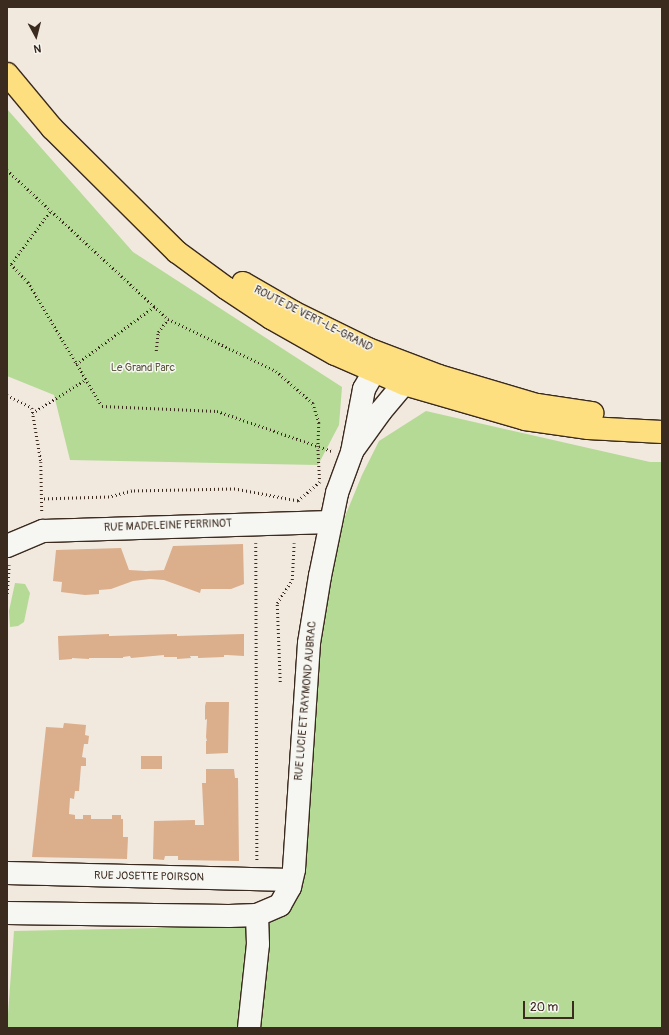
<!DOCTYPE html>
<style>
body{margin:0}
#map{position:relative;width:669px;height:1035px;overflow:hidden;background:#f1e8de;font-family:Pangolin,sans-serif}
div>[style]{position:absolute}
[style*='--x']{left:calc(var(--x)*1px);top:calc(var(--y)*1px);width:calc(var(--w)*1px);rotate:calc(var(--a)*1deg)}
.green>*{inset:0;background:#b4da96}
.building>*{inset:0;background:#dbae8c;transform-origin:0 0}
.path>*{height:2.5px;margin-top:-1.25px;transform-origin:0;background:repeating-linear-gradient(90deg,#3b2a1e 0 1px,transparent 0 4px)}
.roads{filter:drop-shadow(1px 0 #3b2a1e) drop-shadow(-1px 0 #3b2a1e) drop-shadow(0 1px #3b2a1e) drop-shadow(0 -1px #3b2a1e)}
.minor>*{height:22px;margin:-11px;padding:0 11px;transform-origin:11px;border-radius:11px;background:#f6f6f2}
.major>*{height:22px;margin:-11px;padding:0 11px;transform-origin:11px;border-radius:11px;background:#fddf80}
span{translate:-50% -50%;white-space:nowrap;text-align:center;line-height:1.15;-webkit-text-stroke:3px #f6f6f2;paint-order:stroke}
.street-label{font-size:11px;color:#3b2a1e}
.park-label{font-size:11px;color:#59563c}
.frame{position:absolute;inset:0;border:8px solid #3b2a1e;pointer-events:none}
.north{position:absolute;left:16px;top:16px;width:40px;height:40px;-webkit-text-stroke:3px #f6f6f2;paint-order:stroke;rotate:173deg;font-size:11px;font-weight:700;line-height:16px;text-align:center;color:#3b2a1e}
.north::after{content:'';display:block;margin:auto;width:14px;height:18px;background:#3b2a1e;clip-path:polygon(50% 0,100% 100%,50% 72%,0 100%)}
.scale{position:absolute;left:523px;top:1001px;width:51px;height:18px;box-sizing:border-box;border:2px solid #3b2a1e;border-top:0;padding-left:5px;font-size:12px;line-height:14px;white-space:nowrap;color:#3b2a1e;-webkit-text-stroke:3px #f6f6f2;paint-order:stroke}
</style>
<div id="map">
<div class="green">
<div style="clip-path:polygon(7px 109px,133px 252px,342px 387px,339px 425px,318px 465px,70px 460px,54px 395px,7px 376px)"></div>
<div style="clip-path:polygon(426px 411px,650px 462px,662px 462px,662px 1028px,7px 1028px,14px 931px,255px 926px,270px 923px,283px 915px,318px 639px,339px 531px,362px 475px,379px 441px)"></div>
<div style="clip-path:polygon(15px 583px,25px 584px,30px 593px,24px 622px,18px 626px,10px 627px,9px 611px)"></div>
</div>
<div class="building">
<div style="clip-path:polygon(243px 544px,244px 584px,231px 589px,201px 589px,200px 593px,164px 580px,150px 579px,133px 581px,111px 589px,99px 590px,99px 594px,85px 595px,61px 592px,62px 582px,53px 581px,56px 550px,121px 548px,129px 570px,146px 571px,164px 570px,173px 546px)"></div>
<div style="clip-path:polygon(109px 634px,109px 636px,177px 634px,177px 636px,244px 634px,244px 656px,227px 655px,224px 655px,224px 657px,198px 658px,198px 656px,190px 656px,191px 658px,177px 659px,177px 657px,164px 657px,164px 655px,131px 658px,130px 656px,123px 657px,123px 658px,89px 658px,89px 659px,72px 658px,72px 659px,59px 660px,58px 636px)"></div>
<div style="clip-path:polygon(206px 702px,229px 702px,228px 753px,206px 754px,206px 741px,207px 741px,206px 737px,207px 719px,205px 720px,205px 706px)"></div>
<div style="clip-path:polygon(64px 723px,86px 725px,85px 735px,89px 736px,88px 744px,84px 744px,82px 757px,86px 758px,86px 766px,81px 766px,79px 791px,75px 791px,74px 799px,70px 798px,69px 814px,75px 815px,75px 819px,83px 819px,83px 815px,91px 815px,91px 819px,112px 819px,112px 815px,121px 815px,121px 819px,123px 819px,123px 837px,128px 837px,127px 859px,32px 857px,46px 727px,63px 728px)"></div>
<div style="left:141px;top:756px;width:21px;height:13px"></div>
<div style="clip-path:polygon(206px 769px,234px 769px,235px 778px,238px 778px,239px 861px,178px 860px,178px 856px,165px 856px,164px 860px,153px 859px,154px 821px,195px 820px,195px 825px,204px 825px,202px 783px,206px 783px)"></div>
</div>
<div class="path">
<div style="--x:7;--y:170;--w:219;--a:42.8"></div>
<div style="--x:168;--y:319;--w:120;--a:25.7"></div>
<div style="--x:276;--y:371;--w:49;--a:40.9"></div>
<div style="--x:313;--y:403;--w:21;--a:73"></div>
<div style="--x:319;--y:423;--w:23;--a:92"></div>
<div style="--x:318;--y:446;--w:36;--a:87"></div>
<div style="--x:320;--y:482;--w:29;--a:139"></div>
<div style="--x:298;--y:501;--w:64;--a:-169.2"></div>
<div style="--x:235;--y:489;--w:103;--a:178.9"></div>
<div style="--x:132;--y:491;--w:24;--a:165"></div>
<div style="--x:109;--y:497;--w:67;--a:178.3"></div>
<div style="--x:7;--y:263;--w:4;--a:14"></div>
<div style="--x:11;--y:264;--w:67;--a:-53.5"></div>
<div style="--x:7;--y:265;--w:4;--a:-14"></div>
<div style="--x:11;--y:264;--w:25;--a:47"></div>
<div style="--x:28;--y:282;--w:144;--a:59.2"></div>
<div style="--x:102;--y:406;--w:115;--a:2.5"></div>
<div style="--x:217;--y:411;--w:122;--a:19.2"></div>
<div style="--x:156;--y:351;--w:19;--a:-84"></div>
<div style="--x:158;--y:332;--w:16;--a:-52"></div>
<div style="--x:76;--y:364;--w:98;--a:-36.3"></div>
<div style="--x:7;--y:395;--w:28;--a:27"></div>
<div style="--x:32;--y:408;--w:55;--a:80.5"></div>
<div style="--x:41;--y:462;--w:51;--a:88.9"></div>
<div style="--x:32;--y:413;--w:62;--a:-31.9"></div>
<div style="--x:256;--y:543;--w:317;--a:89.8"></div>
<div style="--x:7;--y:594;--w:29;--a:-86"></div>
<div style="--x:280;--y:682;--w:79;--a:-92.2"></div>
<div style="--x:277;--y:603;--w:27;--a:-57"></div>
<div style="--x:292;--y:580;--w:37;--a:-87"></div>
</div>
<div class="roads">
<div class="minor">
<div style="--x:355;--y:447;--w:44;--a:-54.2"></div>
<div style="--x:381;--y:411;--w:35;--a:-50"></div>
<div style="--x:404;--y:384;--w:9;--a:-72"></div>
<div style="--x:407;--y:375;--w:8;--a:-90"></div>
<div style="--x:7;--y:546;--w:39;--a:-23"></div>
<div style="--x:43;--y:531;--w:288;--a:-1.8"></div>
<div style="--x:7;--y:873;--w:284;--a:1.4"></div>
<div style="--x:7;--y:913;--w:222;--a:0.8"></div>
<div style="--x:229;--y:916;--w:28;--a:-2"></div>
<div style="--x:257;--y:915;--w:25;--a:-23"></div>
<div style="--x:280;--y:905;--w:21;--a:-61"></div>
<div style="--x:290;--y:887;--w:18;--a:-77"></div>
<div style="--x:294;--y:869;--w:226;--a:-86.2"></div>
<div style="--x:309;--y:643;--w:68;--a:-80.7"></div>
<div style="--x:320;--y:576;--w:85;--a:-78.4"></div>
<div style="--x:337;--y:493;--w:44;--a:-69.9"></div>
<div style="--x:352;--y:452;--w:64;--a:-79.2"></div>
<div style="--x:364;--y:389;--w:20;--a:-60"></div>
<div style="--x:249;--y:1028;--w:84;--a:-83.9"></div>
<div style="--x:258;--y:944;--w:29;--a:-92"></div>
</div>
<div class="major">
<div style="--x:7;--y:74;--w:70;--a:50.2"></div>
<div style="--x:52;--y:128;--w:176;--a:44.8"></div>
<div style="--x:177;--y:252;--w:61;--a:36.3"></div>
<div style="--x:226;--y:288;--w:54;--a:33.7"></div>
<div style="--x:271;--y:318;--w:73;--a:29.4"></div>
<div style="--x:335;--y:354;--w:75;--a:23.5"></div>
<div style="--x:404;--y:384;--w:126;--a:16.1"></div>
<div style="--x:525;--y:419;--w:64;--a:8.1"></div>
<div style="--x:588;--y:428;--w:74;--a:3.1"></div>
<div style="--x:243;--y:283;--w:58;--a:30.1"></div>
<div style="--x:293;--y:312;--w:84;--a:26.3"></div>
<div style="--x:368;--y:349;--w:76;--a:20.8"></div>
<div style="--x:439;--y:376;--w:102;--a:16.5"></div>
<div style="--x:537;--y:405;--w:56;--a:8.3"></div>
</div>
</div>
<div class="street-label">
<span style="left:313px;top:319px;rotate:27deg">ROUTE DE VERT-LE-GRAND</span>
<span style="left:168px;top:526px;rotate:-2deg">RUE MADELEINE PERRINOT</span>
<span style="left:306px;top:701px;rotate:-85deg">RUE LUCIE ET RAYMOND AUBRAC</span>
<span style="left:149px;top:877px;rotate:1deg">RUE JOSETTE POIRSON</span>
</div>
<div class="park-label">
<span style="left:143px;top:368px">Le Grand Parc</span>
</div>
<div class="frame"></div>
<div class="north">N</div>
<div class="scale">20 m</div>
</div>
